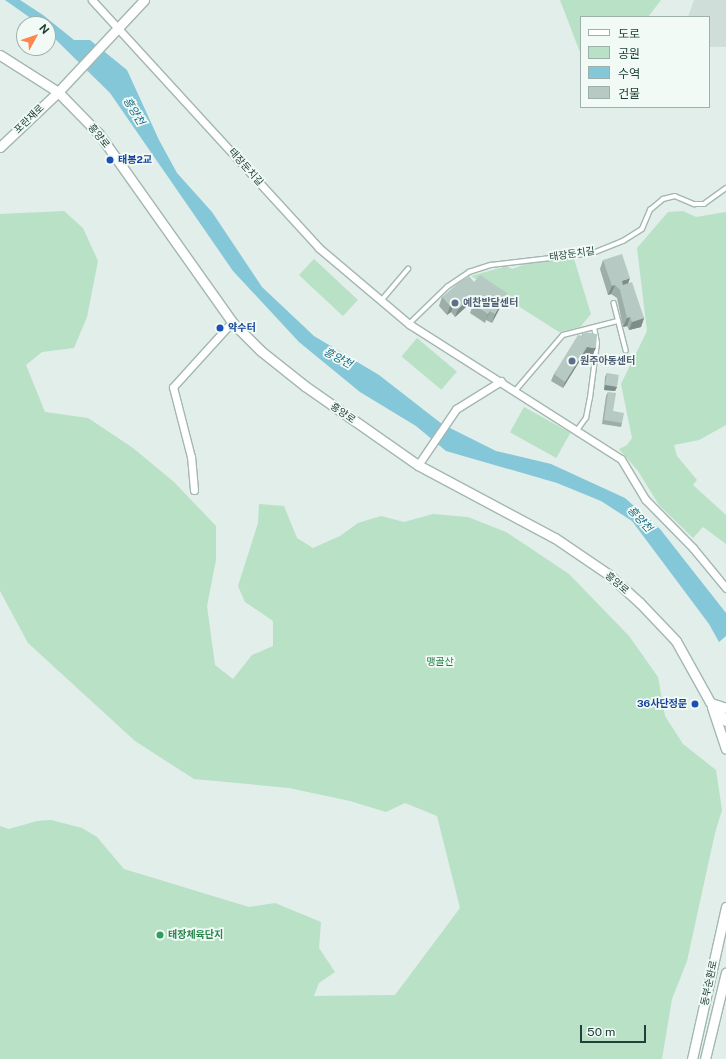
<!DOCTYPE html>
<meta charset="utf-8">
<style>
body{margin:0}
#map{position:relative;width:726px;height:1059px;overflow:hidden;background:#e1eee9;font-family:"Public Sans","Noto Sans KR",sans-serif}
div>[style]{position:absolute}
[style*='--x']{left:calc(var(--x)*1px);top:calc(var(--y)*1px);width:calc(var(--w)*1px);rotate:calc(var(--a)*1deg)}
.built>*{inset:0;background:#cfded8}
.green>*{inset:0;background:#b8e1c6;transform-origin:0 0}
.water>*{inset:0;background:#83c7d9}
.roads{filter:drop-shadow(1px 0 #a3b7b1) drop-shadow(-1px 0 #a3b7b1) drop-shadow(0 1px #a3b7b1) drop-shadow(0 -1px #a3b7b1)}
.service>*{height:3.5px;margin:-1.75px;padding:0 1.75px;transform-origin:1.75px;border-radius:1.75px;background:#fff}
.minor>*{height:7px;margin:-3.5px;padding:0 3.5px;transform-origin:3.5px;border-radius:3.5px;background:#fff}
.tertiary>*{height:9px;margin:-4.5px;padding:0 4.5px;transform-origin:4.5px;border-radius:4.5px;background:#fff}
.wall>*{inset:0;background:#9dada7}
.shaded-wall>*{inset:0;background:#7f8d88}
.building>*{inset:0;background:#b6c9c2;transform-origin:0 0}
.dots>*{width:11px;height:11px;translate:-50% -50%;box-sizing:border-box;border:2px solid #f2faf6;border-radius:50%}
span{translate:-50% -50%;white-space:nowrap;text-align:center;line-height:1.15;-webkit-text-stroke:3.5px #f2faf6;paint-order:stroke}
.street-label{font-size:10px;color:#1f413a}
.transit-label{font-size:10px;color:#164399;font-weight:700}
.left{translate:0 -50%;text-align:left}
.right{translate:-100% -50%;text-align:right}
.service-label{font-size:10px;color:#4e5e75;font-weight:700}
.park-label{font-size:10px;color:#247d4c}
.leisure-label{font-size:10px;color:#27864d;font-weight:700}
.water-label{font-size:11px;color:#126a84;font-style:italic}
.legend{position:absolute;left:580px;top:16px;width:130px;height:92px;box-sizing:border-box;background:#f2faf6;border:1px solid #9eb0ab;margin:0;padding:5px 7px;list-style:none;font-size:12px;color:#1f413a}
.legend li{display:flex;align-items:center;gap:8px;height:20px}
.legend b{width:20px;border:1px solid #9eb0ab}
.north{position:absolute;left:16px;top:16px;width:40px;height:40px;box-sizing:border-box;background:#f2faf6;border:1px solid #9eb0ab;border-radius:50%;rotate:50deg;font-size:11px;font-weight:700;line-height:16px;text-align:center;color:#1f413a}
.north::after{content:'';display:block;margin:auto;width:14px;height:18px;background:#ff844e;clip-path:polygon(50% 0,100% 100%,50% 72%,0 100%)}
.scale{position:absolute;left:580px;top:1025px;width:66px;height:18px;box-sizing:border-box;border:2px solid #1f413a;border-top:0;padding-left:5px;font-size:12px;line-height:14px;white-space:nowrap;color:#1f413a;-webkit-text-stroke:3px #f2faf6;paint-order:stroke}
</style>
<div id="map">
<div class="built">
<div style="clip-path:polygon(694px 0,726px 0,726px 47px,709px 47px,709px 17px,688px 17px)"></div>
</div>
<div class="green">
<div style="clip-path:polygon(560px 0,661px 0,648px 17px,581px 17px,581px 55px)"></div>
<div style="clip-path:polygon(64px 211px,83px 228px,98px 261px,87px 317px,74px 348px,42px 352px,26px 365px,45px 412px,88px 418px,133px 448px,174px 482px,216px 526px,216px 560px,207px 606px,215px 665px,233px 679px,252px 655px,273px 646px,273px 621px,245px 602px,238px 586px,258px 523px,259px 504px,284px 506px,297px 538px,313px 548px,340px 536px,358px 523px,381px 516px,404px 522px,433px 514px,468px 517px,506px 532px,569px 574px,629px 636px,658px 677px,665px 716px,683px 744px,716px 770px,722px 810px,715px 833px,687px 961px,672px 999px,662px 1059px,0 1059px,0 826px,9px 829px,37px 821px,51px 820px,82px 828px,97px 837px,124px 869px,249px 907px,275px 903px,321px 922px,319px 948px,335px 972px,319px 983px,314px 996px,395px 995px,460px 908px,437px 816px,405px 803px,386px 812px,350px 801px,289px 788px,194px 779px,135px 741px,28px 643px,0 591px,0 214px)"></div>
<div style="clip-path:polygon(683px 211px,696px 217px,726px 212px,726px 425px,699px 440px,674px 445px,677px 456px,697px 480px,693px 485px,726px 515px,726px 544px,703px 527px,693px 538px,659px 505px,638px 471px,619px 449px,627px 445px,632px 438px,621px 384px,647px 331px,637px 248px,668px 212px)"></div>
<div style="left:314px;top:259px;width:60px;height:22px;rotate:43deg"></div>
<div style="clip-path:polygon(574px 259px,591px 314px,580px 327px,564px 331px,559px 332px,471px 276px,507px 266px,512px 269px,531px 262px)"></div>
<div style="left:417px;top:338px;width:52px;height:24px;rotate:40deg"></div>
<div style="left:524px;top:407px;width:53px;height:29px;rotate:29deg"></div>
</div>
<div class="water">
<div style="clip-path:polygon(5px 0,20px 0,43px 15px,74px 40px,90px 40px,127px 70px,159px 140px,177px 173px,212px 212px,262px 287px,314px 336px,379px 375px,442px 424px,496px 451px,551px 464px,625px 498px,660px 529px,726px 613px,726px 636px,719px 642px,709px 624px,632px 521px,601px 501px,557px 483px,446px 451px,416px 426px,360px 392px,299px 342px,233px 271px,110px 93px,48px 32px,48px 24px,39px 24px)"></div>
</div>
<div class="roads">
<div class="service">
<div style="--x:381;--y:301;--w:42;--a:-49.8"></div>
<div style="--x:614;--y:303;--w:49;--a:75.7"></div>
<div style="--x:409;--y:324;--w:53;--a:-44.2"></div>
<div style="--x:447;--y:287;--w:27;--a:-34"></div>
<div style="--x:469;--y:272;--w:23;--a:-18"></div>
<div style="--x:491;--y:265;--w:103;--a:-6.7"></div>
<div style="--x:593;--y:253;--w:32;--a:-22"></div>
<div style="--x:623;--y:241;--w:22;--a:-32"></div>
<div style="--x:642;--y:229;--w:21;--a:-67"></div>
<div style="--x:650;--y:210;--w:17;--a:-40"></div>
<div style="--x:663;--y:199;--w:12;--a:-14"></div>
<div style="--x:675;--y:196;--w:21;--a:23"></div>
<div style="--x:694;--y:204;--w:10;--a:0"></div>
<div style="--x:704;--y:204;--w:27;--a:-36"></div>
<div style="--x:516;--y:390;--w:72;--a:-49.5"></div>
<div style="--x:563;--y:335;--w:57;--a:-14.3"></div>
<div style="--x:578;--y:429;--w:14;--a:-54"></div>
<div style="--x:586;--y:418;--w:20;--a:-79"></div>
<div style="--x:590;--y:398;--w:55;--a:-82.7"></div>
<div style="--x:597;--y:343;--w:15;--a:-101"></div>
</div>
<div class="minor">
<div style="--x:92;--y:0;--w:336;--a:47.5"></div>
<div style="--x:319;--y:248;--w:118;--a:40.2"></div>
<div style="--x:409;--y:324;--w:251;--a:32.5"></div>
<div style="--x:621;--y:459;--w:47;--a:59"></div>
<div style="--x:645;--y:499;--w:69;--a:45.6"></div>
<div style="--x:693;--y:548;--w:52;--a:50.5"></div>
<div style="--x:418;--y:465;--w:68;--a:-55.8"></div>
<div style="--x:456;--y:409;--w:53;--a:-31.9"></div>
<div style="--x:194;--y:490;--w:33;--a:-95"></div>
<div style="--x:191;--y:457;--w:72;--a:-104.4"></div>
<div style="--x:173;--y:387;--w:88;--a:-47.8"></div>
</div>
<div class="tertiary">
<div style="--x:0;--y:55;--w:69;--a:32.5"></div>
<div style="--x:58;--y:92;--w:59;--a:45.7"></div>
<div style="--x:99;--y:134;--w:230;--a:54.7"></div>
<div style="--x:232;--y:322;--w:41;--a:45"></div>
<div style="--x:261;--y:351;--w:56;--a:38.5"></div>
<div style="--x:305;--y:386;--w:138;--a:35"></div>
<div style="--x:418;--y:465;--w:155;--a:28.1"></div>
<div style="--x:555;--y:538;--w:64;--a:34.2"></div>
<div style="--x:608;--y:574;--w:43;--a:42.2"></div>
<div style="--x:640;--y:603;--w:52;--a:46.5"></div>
<div style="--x:676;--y:641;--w:70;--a:60.9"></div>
<div style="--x:710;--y:702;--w:25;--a:50"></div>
<div style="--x:0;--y:147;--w:80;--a:-43.5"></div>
<div style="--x:58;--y:92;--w:126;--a:-46.9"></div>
<div style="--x:711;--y:703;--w:16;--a:18"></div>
<div style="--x:712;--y:707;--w:44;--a:71.6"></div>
<div style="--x:692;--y:1059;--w:156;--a:-77.4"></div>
<div style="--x:705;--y:1059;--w:89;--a:-76.4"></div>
</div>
</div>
<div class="wall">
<div style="clip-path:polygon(603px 260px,628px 283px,644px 318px,641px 327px,629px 330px,627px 326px,623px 327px,617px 298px,611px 294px,608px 295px,600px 269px)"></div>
<div style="clip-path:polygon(474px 282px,503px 302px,492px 323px,486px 320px,485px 323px,470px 313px,472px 308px,466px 307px,455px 317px,451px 312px,447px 315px,439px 306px,442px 297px)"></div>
<div style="clip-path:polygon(583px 332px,593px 354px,584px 354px,563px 388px,551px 381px,554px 374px,582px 336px)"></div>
<div style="clip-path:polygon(607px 373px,617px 387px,615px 391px,604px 390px,605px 377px)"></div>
<div style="clip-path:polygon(608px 392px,613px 411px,622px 423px,621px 427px,602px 424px,606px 396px)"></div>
</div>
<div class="shaded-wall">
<div style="clip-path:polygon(630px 278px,627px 287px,619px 290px,622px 281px)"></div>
<div style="clip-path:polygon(615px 285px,611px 294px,608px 295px,612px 286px)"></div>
<div style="clip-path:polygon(507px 293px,503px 302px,492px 323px,495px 314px)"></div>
<div style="clip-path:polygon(469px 299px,466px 307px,455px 317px,458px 309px)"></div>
<div style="clip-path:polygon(454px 304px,451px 312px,447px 315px,450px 306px)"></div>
<div style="clip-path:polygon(490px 311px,486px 320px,485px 323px,488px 314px)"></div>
<div style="clip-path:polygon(630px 317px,627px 326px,623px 327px,627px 318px)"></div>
<div style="clip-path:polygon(644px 318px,641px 327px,629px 330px,632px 322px)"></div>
<div style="clip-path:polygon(587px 347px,596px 348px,593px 354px,584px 354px,563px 388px,565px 382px)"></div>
<div style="clip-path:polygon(605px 385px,617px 387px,615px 391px,604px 390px)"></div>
</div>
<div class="building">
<div style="clip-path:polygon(622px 254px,630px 278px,622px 281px,623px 285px,632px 282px,644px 318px,632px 322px,630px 317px,627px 318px,620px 290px,615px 285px,612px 286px,603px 260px)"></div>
<div style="clip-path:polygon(468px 275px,474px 282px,480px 275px,507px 293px,495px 314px,490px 311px,488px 314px,473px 304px,475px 300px,469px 299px,458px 309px,454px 304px,450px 306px,442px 297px)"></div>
<div style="clip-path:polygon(583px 332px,597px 334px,596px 348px,587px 347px,565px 382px,554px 374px,578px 335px,583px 336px)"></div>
<div style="left:607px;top:373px;width:12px;height:12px;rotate:9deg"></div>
<div style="clip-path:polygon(608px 392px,616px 393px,613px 411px,624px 413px,622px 423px,604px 420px)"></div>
</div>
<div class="dots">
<div style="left:110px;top:160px;background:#1a4fb4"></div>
<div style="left:455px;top:303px;background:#5c6f8a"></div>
<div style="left:220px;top:328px;background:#1a4fb4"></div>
<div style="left:572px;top:361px;background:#5c6f8a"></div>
<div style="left:695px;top:704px;background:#1a4fb4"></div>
<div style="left:160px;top:935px;background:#2e9e5b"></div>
</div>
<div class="street-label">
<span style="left:29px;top:119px;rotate:-44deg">포란재로</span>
<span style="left:99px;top:136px;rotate:51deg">흥양로</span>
<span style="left:246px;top:167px;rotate:48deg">태장둔치길</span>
<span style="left:572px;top:254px;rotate:-8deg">태장둔치길</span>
<span style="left:343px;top:413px;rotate:35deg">흥양로</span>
<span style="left:617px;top:583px;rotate:41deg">흥양로</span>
<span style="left:709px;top:983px;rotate:-78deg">동부순환로</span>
</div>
<div class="transit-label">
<span class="left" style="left:118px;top:160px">태봉2교</span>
<span class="left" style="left:228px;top:328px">약수터</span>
<span class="right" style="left:687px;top:704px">36사단정문</span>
</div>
<div class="service-label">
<span class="left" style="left:463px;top:303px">예찬발달센터</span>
<span class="left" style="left:580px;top:361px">원주아동센터</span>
</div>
<div class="park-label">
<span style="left:440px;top:662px">맹골산</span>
</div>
<div class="leisure-label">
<span class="left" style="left:168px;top:935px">태장체육단지</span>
</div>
<div class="water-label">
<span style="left:134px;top:111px;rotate:59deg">흥양천</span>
<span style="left:338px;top:358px;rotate:28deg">흥양천</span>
<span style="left:640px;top:519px;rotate:47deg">흥양천</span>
</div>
<ul class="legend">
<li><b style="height:5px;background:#fff"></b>도로</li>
<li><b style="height:11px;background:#b8e1c6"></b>공원</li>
<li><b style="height:11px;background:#83c7d9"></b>수역</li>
<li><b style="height:11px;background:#b6c9c2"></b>건물</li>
</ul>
<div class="north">N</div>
<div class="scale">50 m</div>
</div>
